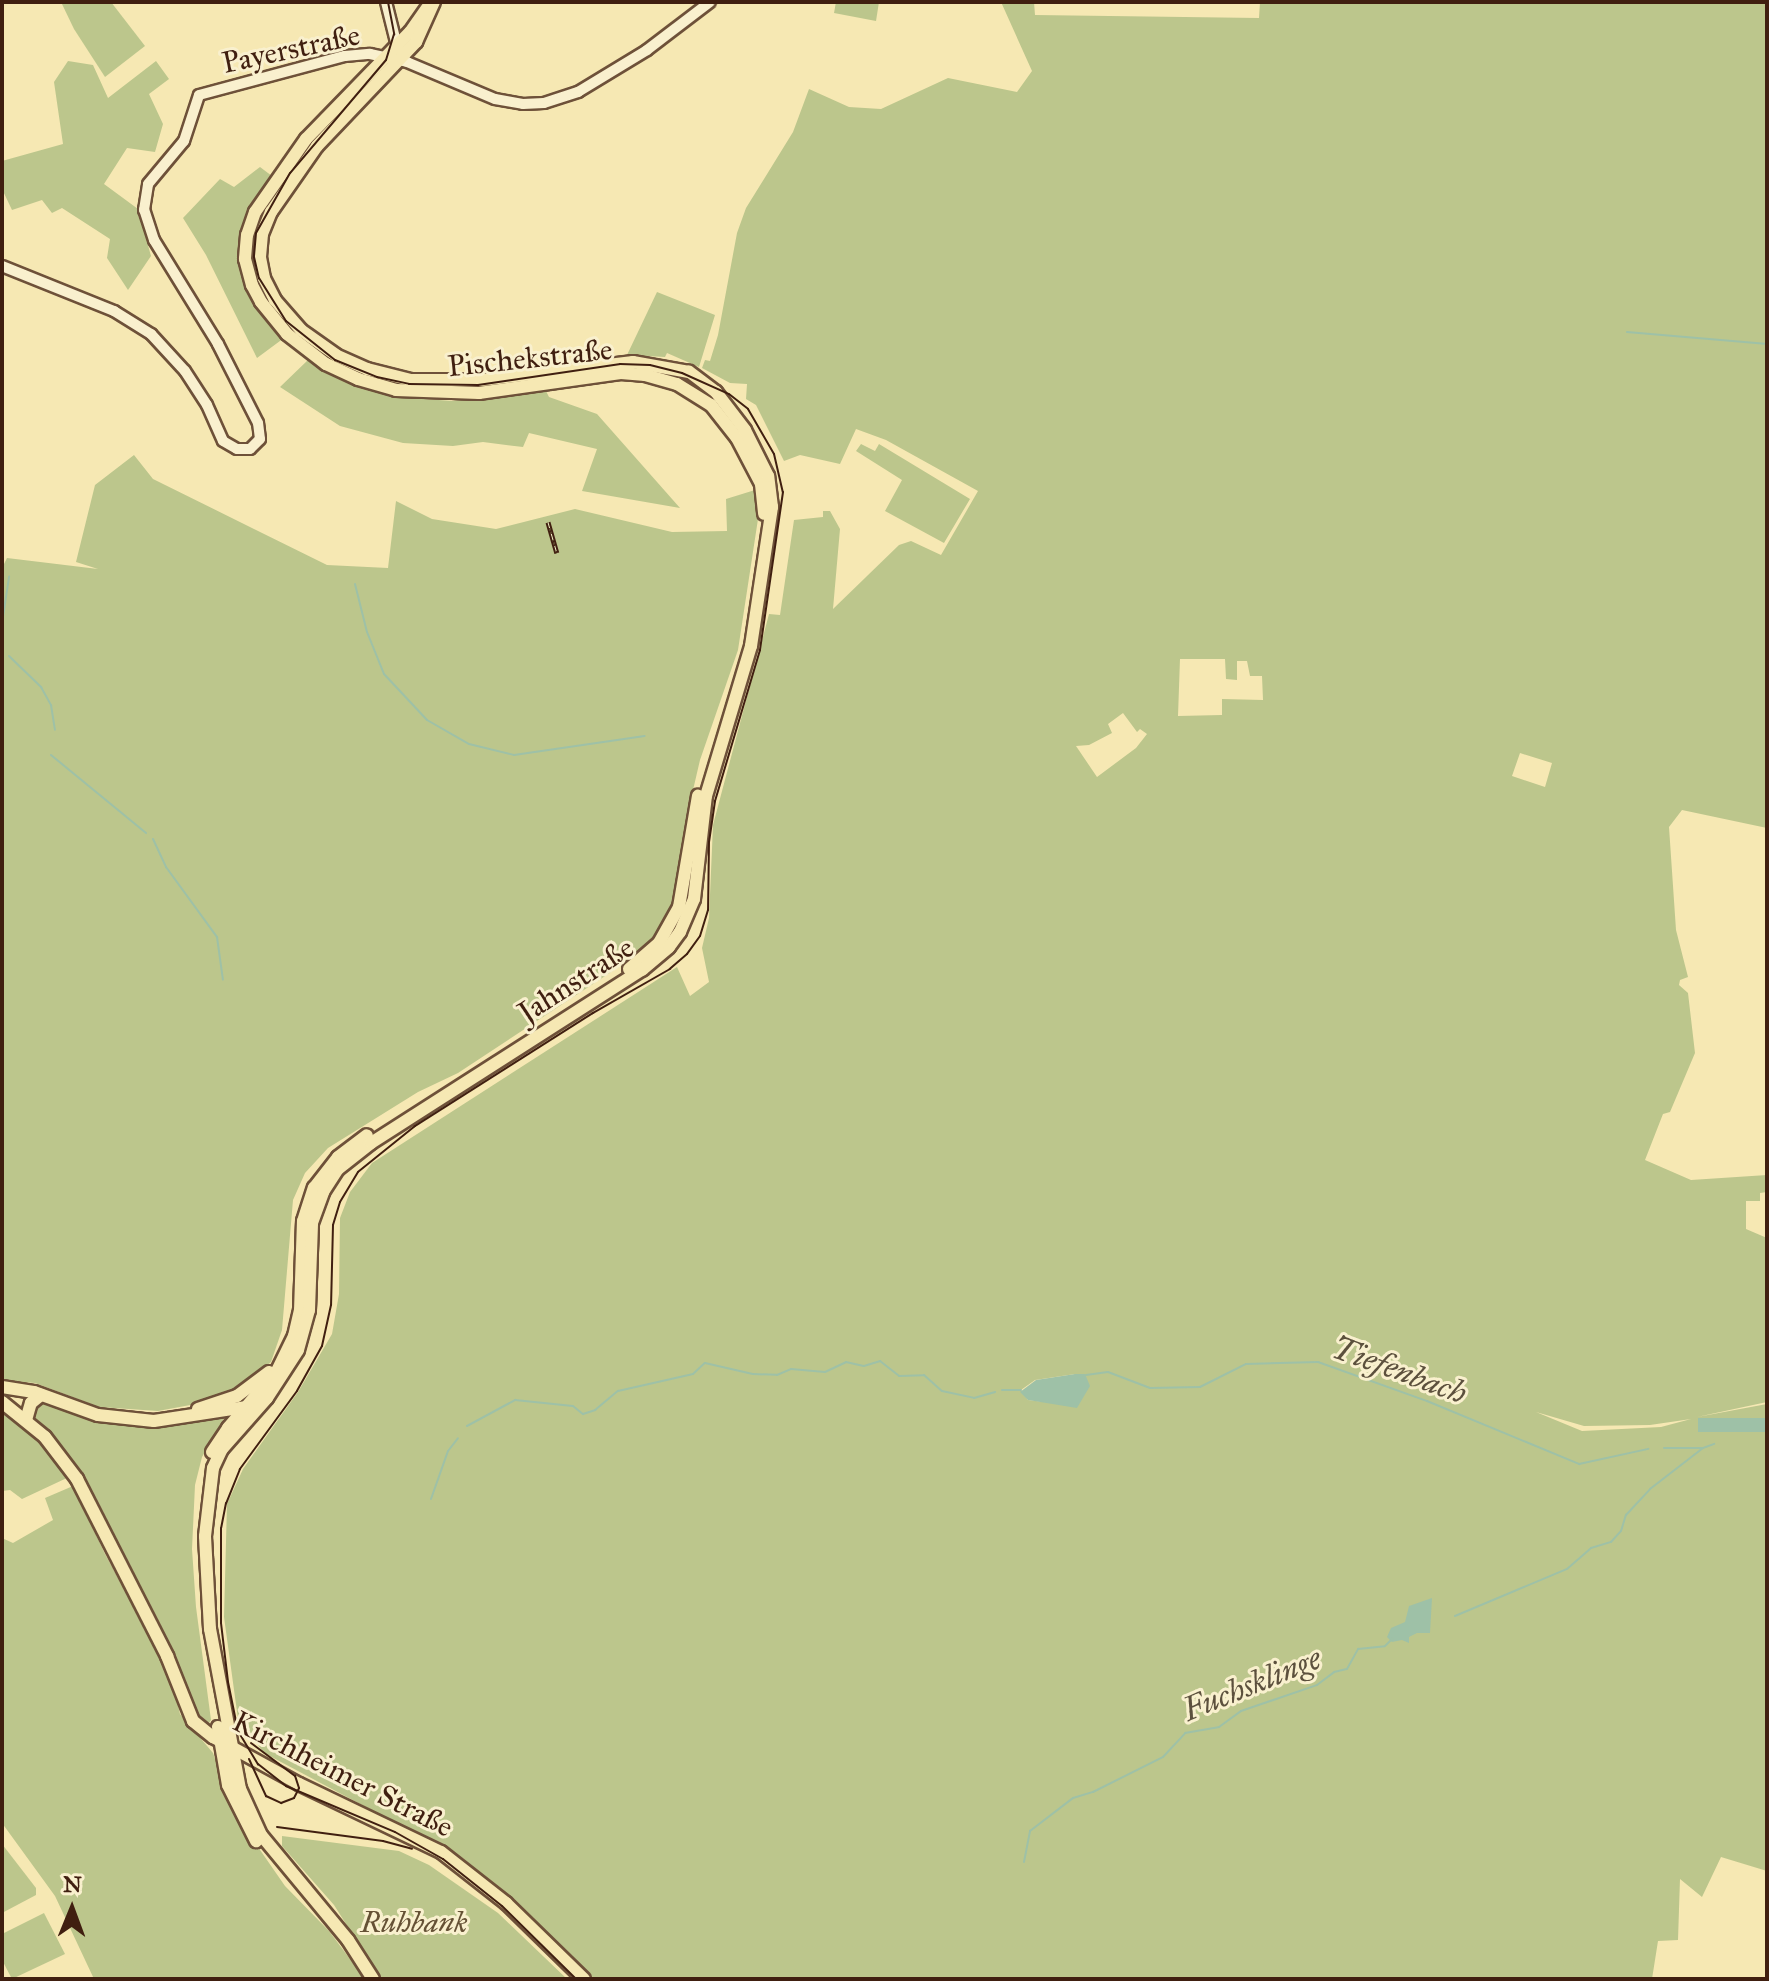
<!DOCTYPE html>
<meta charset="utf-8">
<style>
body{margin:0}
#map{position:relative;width:1769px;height:1981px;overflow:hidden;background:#f6e8b3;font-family:"IM FELL Great Primer",serif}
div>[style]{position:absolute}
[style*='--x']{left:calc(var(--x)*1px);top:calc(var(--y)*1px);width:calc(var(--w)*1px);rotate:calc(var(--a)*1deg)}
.green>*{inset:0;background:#bcc68c}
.water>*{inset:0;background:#9ec1a7;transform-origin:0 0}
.stream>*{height:2px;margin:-1px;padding:0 1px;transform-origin:1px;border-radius:1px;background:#9ec1a7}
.roads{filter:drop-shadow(2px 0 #6e5139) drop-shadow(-2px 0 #6e5139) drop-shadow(0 2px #6e5139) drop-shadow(0 -2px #6e5139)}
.minor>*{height:10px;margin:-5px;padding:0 5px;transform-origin:5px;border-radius:5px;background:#f9f0ce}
.major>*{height:12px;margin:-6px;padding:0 6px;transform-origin:6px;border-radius:6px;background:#f6e8b3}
.tram>*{height:2px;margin:-1px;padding:0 1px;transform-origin:1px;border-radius:1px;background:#401f10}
.rail>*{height:5px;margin-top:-2.5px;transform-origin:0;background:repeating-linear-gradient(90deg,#f9f0ce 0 6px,#401f10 0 12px);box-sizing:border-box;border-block:2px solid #401f10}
span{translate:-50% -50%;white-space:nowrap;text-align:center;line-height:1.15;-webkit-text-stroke:6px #f9f0ce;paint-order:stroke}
.street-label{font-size:30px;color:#401f10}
.park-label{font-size:30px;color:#655135;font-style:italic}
.water-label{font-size:32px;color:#5c503d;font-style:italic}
.frame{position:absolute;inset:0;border:4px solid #401f10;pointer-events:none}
.north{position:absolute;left:32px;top:1869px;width:80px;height:80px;-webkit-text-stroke:6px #f9f0ce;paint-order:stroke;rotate:1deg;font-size:22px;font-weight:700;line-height:32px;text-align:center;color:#401f10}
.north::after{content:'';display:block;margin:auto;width:28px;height:36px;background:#401f10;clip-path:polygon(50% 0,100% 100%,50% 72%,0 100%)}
</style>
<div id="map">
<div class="green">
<div style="clip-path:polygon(61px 2px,111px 2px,145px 46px,105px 77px,74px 29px)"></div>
<div style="clip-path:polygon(836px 2px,879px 2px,876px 21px,834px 13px)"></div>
<div style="clip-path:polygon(evenodd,1001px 2px,1034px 2px,1035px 15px,1259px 18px,1260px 2px,1767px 2px,1767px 828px,1682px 810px,1669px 827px,1676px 930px,1688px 977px,1680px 980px,1679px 985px,1688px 993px,1695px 1053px,1670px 1112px,1663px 1114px,1645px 1160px,1691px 1180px,1767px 1175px,1767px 1192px,1760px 1193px,1760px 1201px,1746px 1201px,1746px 1229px,1767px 1238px,1767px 1402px,1697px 1417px,1767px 1404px,1767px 1871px,1721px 1857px,1702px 1897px,1680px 1879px,1678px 1940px,1658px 1941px,1652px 1979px,593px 1979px,464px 1859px,264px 1753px,238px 1719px,224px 1617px,227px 1504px,243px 1469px,298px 1392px,332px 1334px,339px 1294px,340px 1218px,350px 1192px,372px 1163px,677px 967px,690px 996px,709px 982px,702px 948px,709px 918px,713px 825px,769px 614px,780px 615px,794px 520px,823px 517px,823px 511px,830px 511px,840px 529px,833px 609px,899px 545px,911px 541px,941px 555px,978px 491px,886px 440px,856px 429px,840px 464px,800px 455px,784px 461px,756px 405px,746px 399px,747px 384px,730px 383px,702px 368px,705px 360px,710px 361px,718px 335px,737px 233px,746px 208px,793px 132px,809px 89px,849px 107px,881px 109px,948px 78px,1017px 92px,1032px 71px,1001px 2px,1180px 659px,1225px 659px,1226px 679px,1237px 680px,1237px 661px,1247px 661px,1250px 676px,1262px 676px,1263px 700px,1222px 699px,1222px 715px,1178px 716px,1180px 659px,1001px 2px,1123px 713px,1137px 732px,1140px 729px,1147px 734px,1136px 748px,1097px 777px,1076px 746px,1089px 745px,1112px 733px,1108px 724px,1123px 713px,1001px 2px,1520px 753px,1552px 763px,1545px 787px,1512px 776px,1520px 753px,1001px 2px,1075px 1374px,1044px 1402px,1028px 1400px,1021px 1390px,1035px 1380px,1075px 1374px,1001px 2px,1536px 1412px,1584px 1426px,1650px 1425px,1691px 1419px,1661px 1427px,1582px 1431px,1536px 1412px)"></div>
<div style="clip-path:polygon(68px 61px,93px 65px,108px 98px,156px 61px,169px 79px,149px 94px,163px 124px,155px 152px,127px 148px,104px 184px,138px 209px,151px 256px,128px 290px,107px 258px,110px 239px,62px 208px,52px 213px,42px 200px,12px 210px,2px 189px,2px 161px,63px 144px,54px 82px)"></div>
<div style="clip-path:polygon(260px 167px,272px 176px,252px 207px,240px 244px,242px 269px,284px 338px,257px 358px,206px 255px,183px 218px,220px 179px,234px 187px)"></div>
<div style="clip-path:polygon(657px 292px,715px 315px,699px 367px,667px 353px,665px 357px,627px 355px)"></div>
<div style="clip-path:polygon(308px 360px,365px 389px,399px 397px,452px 401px,546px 391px,549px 397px,597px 414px,680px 508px,582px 491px,597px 449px,529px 433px,523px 447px,483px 442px,453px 446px,403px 443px,340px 426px,280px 387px)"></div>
<div style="clip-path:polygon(861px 444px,875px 451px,879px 444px,970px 499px,944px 543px,885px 511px,902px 480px,856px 451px)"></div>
<div style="clip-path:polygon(134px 455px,153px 479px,327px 565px,388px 568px,396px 501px,432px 519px,496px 529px,575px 509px,672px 532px,727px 531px,726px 499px,755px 490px,760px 506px,738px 650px,700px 760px,687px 816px,677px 895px,663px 925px,643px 951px,458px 1073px,418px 1092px,328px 1148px,305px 1173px,293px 1200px,282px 1330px,271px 1362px,228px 1398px,158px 1411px,99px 1407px,35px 1383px,2px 1380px,2px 568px,7px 558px,98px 569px,76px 562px,95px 485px)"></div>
<div style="clip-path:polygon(43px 1403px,94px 1419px,157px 1425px,224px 1418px,202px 1457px,195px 1485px,192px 1549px,196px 1607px,211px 1720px,209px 1723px,196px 1714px,185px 1679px,78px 1471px,35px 1419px,34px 1408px)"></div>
<div style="clip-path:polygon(2px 1413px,40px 1439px,69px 1477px,22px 1499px,10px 1490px,2px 1491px)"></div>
<div style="clip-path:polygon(73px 1486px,105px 1554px,171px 1676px,180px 1714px,213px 1753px,233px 1811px,285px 1886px,329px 1931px,365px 1979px,94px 1979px,55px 1896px,2px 1823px,2px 1538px,13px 1543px,53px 1520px,45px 1498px)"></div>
<div style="clip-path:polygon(282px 1836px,399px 1851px,429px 1865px,498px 1913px,567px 1979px,381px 1979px,334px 1905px,282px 1846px)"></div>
<div style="clip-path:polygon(2px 1844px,36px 1888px,36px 1895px,2px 1913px)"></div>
<div style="clip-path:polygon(44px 1913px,65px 1954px,12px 1979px,2px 1960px,2px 1934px)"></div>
</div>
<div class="water">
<div style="clip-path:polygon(1075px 1374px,1085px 1374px,1090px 1386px,1077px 1408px,1028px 1400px,1020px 1392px,1036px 1380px)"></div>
<div style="left:1767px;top:1418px;width:14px;height:69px;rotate:90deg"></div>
<div style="clip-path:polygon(1432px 1598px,1430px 1633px,1417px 1633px,1409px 1637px,1409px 1643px,1402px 1640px,1392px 1642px,1387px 1637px,1391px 1628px,1405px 1622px,1409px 1606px)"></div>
</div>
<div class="stream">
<div style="--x:1627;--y:332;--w:141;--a:4.9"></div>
<div style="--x:355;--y:584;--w:49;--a:76"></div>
<div style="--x:367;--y:632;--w:45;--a:68"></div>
<div style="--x:384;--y:674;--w:63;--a:46.9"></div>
<div style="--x:427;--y:720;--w:48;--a:29.7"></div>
<div style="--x:469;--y:744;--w:46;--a:13.7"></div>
<div style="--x:514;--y:755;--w:132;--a:-8.3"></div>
<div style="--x:2;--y:623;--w:47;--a:-81.3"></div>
<div style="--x:9;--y:656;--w:45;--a:44.1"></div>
<div style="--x:41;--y:687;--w:21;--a:61"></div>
<div style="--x:51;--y:705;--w:25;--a:81"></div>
<div style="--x:51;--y:755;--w:123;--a:39.4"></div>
<div style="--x:153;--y:839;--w:31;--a:65"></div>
<div style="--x:166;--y:867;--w:87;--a:53.9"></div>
<div style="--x:217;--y:937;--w:43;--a:82.1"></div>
<div style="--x:1086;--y:1375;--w:22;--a:-8"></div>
<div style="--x:1108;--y:1372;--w:45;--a:20.9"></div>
<div style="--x:1150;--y:1388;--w:50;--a:-1.1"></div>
<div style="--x:1200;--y:1387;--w:51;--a:-26.6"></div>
<div style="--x:1246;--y:1364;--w:72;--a:-1.6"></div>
<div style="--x:1318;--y:1362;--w:116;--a:19.7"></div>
<div style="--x:1427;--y:1401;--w:165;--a:22.5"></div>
<div style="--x:1579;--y:1464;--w:71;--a:-12.3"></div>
<div style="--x:1002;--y:1390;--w:19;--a:0"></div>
<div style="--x:467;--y:1426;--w:55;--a:-28.4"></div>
<div style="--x:515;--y:1400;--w:58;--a:5.9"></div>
<div style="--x:573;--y:1406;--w:13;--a:39"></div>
<div style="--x:583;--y:1414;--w:13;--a:-18"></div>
<div style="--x:595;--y:1410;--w:30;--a:-40"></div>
<div style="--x:618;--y:1391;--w:77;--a:-12.8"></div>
<div style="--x:693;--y:1374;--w:16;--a:-43"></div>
<div style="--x:705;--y:1363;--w:49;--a:12.9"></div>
<div style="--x:753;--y:1374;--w:24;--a:2"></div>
<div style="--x:777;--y:1375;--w:15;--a:-23"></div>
<div style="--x:791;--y:1369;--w:34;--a:5"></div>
<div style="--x:825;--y:1372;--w:23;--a:-25"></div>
<div style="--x:846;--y:1362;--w:18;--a:13"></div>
<div style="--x:864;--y:1366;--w:17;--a:-17"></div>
<div style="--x:880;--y:1361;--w:24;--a:38"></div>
<div style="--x:899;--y:1376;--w:25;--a:-2"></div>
<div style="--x:924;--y:1375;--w:24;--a:42"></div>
<div style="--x:942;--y:1391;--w:33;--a:12"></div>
<div style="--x:974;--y:1398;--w:22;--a:-16"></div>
<div style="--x:1664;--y:1448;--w:39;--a:0"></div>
<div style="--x:1703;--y:1448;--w:12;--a:-20"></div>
<div style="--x:431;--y:1499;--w:51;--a:-70.5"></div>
<div style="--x:448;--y:1451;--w:16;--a:-52"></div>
<div style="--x:1455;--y:1616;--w:121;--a:-22.8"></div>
<div style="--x:1567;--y:1569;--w:32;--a:-41"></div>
<div style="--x:1591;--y:1548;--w:21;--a:-17"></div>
<div style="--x:1611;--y:1542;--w:15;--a:-48"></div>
<div style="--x:1621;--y:1531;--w:17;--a:-73"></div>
<div style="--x:1626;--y:1515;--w:35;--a:-47"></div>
<div style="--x:1650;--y:1489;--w:67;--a:-37.7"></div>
<div style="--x:1024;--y:1862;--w:32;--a:-79"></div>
<div style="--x:1030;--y:1831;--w:54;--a:-37.5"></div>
<div style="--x:1073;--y:1798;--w:21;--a:-17"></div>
<div style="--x:1093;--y:1792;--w:78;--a:-26.6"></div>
<div style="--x:1163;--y:1757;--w:33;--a:-47"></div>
<div style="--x:1185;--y:1733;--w:35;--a:-10"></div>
<div style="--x:1219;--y:1727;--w:27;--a:-36"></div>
<div style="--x:1241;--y:1711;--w:80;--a:-18.9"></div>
<div style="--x:1317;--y:1685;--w:21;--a:-37"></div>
<div style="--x:1334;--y:1672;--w:13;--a:-13"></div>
<div style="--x:1347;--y:1669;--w:23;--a:-61"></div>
<div style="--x:1358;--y:1649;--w:27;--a:-6"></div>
<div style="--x:1385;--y:1646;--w:10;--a:-45"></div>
</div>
<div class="roads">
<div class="minor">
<div style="--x:386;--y:2;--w:49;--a:76"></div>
<div style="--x:2;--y:266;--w:121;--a:21.9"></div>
<div style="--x:114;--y:311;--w:44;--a:31.9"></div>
<div style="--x:151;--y:334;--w:50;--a:47.4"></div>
<div style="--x:185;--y:371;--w:40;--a:57.1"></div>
<div style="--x:207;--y:405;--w:39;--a:66"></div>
<div style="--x:223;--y:441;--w:16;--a:30"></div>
<div style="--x:237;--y:449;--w:13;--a:0"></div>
<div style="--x:250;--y:449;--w:14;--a:-45"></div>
<div style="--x:260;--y:439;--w:16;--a:-97"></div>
<div style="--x:258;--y:423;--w:89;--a:-116.9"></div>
<div style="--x:218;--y:344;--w:122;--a:-121.6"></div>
<div style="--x:154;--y:240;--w:32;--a:-108"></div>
<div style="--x:144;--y:210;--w:26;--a:-81"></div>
<div style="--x:148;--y:184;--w:56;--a:-50.1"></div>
<div style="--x:184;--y:141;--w:48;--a:-71.9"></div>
<div style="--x:199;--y:95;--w:151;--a:-15"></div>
<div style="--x:345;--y:56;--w:25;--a:-5"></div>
<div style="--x:370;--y:54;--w:38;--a:12"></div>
<div style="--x:407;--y:62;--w:95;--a:22.8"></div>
<div style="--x:495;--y:99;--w:28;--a:10"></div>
<div style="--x:523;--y:104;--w:21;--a:-3"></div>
<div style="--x:544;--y:103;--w:36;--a:-18"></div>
<div style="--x:578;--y:92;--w:81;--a:-31.3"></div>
<div style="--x:647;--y:50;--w:79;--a:-37.3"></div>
</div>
<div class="major">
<div style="--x:427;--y:8;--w:29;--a:125"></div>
<div style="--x:410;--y:32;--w:149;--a:134.2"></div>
<div style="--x:306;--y:139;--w:89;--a:124.9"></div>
<div style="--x:255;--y:212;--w:24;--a:109"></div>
<div style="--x:247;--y:235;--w:24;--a:95"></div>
<div style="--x:245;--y:259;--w:27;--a:75"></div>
<div style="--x:252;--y:285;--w:19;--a:62"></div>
<div style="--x:261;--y:302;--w:41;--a:50.9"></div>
<div style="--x:287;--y:334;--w:49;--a:37.6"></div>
<div style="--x:326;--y:364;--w:35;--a:25"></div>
<div style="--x:358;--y:379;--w:40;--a:16"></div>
<div style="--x:396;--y:390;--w:83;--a:2.1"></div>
<div style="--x:479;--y:393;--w:143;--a:-8"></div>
<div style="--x:621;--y:373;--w:24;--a:5"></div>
<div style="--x:645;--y:375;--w:33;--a:16"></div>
<div style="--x:677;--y:384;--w:40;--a:32"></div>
<div style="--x:711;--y:405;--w:42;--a:51.8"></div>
<div style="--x:737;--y:438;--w:52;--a:62.4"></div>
<div style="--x:761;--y:484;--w:30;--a:84"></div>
<div style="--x:629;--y:969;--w:40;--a:-41"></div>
<div style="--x:659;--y:943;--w:41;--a:-60.9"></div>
<div style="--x:679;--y:907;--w:113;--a:-80.3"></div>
<div style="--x:2;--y:1387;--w:32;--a:9"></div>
<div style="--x:34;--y:1392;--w:68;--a:19.8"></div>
<div style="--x:98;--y:1415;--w:56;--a:6.1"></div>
<div style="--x:154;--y:1421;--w:92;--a:-8.7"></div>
<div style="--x:2;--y:1402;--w:55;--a:39.1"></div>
<div style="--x:45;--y:1437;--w:53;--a:52.7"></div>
<div style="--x:77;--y:1479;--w:199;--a:63"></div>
<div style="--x:167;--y:1656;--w:70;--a:68.2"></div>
<div style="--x:193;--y:1721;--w:26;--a:39"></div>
<div style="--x:213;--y:1737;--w:98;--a:28.7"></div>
<div style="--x:299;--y:1784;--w:157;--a:25.6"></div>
<div style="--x:441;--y:1852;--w:83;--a:38.1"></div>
<div style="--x:506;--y:1903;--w:109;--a:44.3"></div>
<div style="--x:198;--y:1409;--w:41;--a:-18.4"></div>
<div style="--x:237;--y:1396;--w:40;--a:-37"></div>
<div style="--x:26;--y:1420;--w:18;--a:-74"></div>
<div style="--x:31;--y:1403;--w:13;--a:-39"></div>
<div style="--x:212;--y:1452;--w:29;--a:-56"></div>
<div style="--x:228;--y:1428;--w:75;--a:-49.3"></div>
<div style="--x:277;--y:1371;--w:39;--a:-64"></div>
<div style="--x:294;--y:1336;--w:26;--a:-77"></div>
<div style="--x:300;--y:1311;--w:90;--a:-88.1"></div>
<div style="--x:303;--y:1221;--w:35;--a:-72"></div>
<div style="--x:314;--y:1188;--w:39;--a:-52"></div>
<div style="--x:338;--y:1157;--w:36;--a:-37"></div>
<div style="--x:218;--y:1727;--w:59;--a:80.2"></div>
<div style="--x:228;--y:1785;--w:63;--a:63.4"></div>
<div style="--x:373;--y:1979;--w:46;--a:-122.7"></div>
<div style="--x:348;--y:1940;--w:136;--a:-129.6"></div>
<div style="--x:261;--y:1835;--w:51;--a:-114.5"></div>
<div style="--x:240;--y:1789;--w:163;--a:-100.6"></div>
<div style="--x:210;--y:1629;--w:93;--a:-93.1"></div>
<div style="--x:205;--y:1536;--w:68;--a:-83.3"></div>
<div style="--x:213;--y:1468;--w:21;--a:-65"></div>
<div style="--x:222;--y:1449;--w:68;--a:-48.6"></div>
<div style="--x:267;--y:1398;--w:57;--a:-57.1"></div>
<div style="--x:298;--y:1350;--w:41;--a:-74.6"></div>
<div style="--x:309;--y:1310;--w:87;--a:-88"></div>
<div style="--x:312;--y:1223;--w:33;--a:-70"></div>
<div style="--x:323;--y:1192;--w:27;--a:-57"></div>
<div style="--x:338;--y:1169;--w:42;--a:-38.2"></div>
<div style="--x:371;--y:1143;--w:322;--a:-32.6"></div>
<div style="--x:642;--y:970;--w:35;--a:-40"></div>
<div style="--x:669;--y:947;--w:19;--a:-54"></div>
<div style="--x:680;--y:932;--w:36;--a:-67"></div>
<div style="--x:694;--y:899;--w:104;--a:-83.4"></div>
<div style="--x:706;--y:796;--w:157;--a:-73.3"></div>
<div style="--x:751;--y:646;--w:141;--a:-81.4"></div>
<div style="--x:772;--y:507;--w:31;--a:-97"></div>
<div style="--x:768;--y:476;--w:51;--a:-116.6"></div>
<div style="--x:745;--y:430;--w:48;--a:-127.3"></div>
<div style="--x:716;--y:392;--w:34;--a:-143"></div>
<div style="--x:689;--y:372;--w:57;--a:-169.9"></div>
<div style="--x:633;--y:362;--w:153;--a:173.2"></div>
<div style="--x:481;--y:380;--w:70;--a:180"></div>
<div style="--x:411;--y:380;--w:45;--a:-166"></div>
<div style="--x:367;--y:369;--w:34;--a:-156"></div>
<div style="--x:336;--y:355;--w:43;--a:-144.5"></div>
<div style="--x:301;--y:330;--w:40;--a:-131"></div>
<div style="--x:275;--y:300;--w:25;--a:-117"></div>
<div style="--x:264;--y:278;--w:21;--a:-101"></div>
<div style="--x:260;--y:257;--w:23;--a:-85"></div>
<div style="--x:262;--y:234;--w:24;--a:-68"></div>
<div style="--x:271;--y:212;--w:80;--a:-55.1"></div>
<div style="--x:317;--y:146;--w:144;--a:-46.4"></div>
<div style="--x:416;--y:42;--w:44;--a:-65.8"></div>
</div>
</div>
<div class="tram">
<div style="--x:388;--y:2;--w:33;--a:79"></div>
<div style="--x:394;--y:34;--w:27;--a:107"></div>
<div style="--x:386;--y:60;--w:148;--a:130.3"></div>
<div style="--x:290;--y:173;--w:69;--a:119.5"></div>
<div style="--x:256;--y:233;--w:24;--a:95"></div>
<div style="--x:254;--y:257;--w:22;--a:77"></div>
<div style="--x:259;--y:278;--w:51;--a:57.9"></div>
<div style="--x:286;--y:321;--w:63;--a:38.5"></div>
<div style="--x:335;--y:360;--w:45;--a:22"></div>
<div style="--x:377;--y:377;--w:33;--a:12"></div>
<div style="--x:409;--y:384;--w:69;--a:0.8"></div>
<div style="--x:478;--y:385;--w:144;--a:-8.4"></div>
<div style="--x:620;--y:364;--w:30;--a:2"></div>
<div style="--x:650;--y:365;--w:33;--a:14"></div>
<div style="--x:682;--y:373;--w:51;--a:24.1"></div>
<div style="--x:729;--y:394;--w:24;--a:38"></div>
<div style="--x:748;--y:409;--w:52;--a:60"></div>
<div style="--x:774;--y:454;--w:39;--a:77"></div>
<div style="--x:783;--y:492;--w:160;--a:98.3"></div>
<div style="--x:760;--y:650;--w:158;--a:106.6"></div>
<div style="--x:715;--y:801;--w:41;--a:98.3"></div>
<div style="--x:709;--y:842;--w:68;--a:90.8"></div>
<div style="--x:708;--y:910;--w:27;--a:107"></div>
<div style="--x:700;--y:936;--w:22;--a:126"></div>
<div style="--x:687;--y:954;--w:23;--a:139"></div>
<div style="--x:670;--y:969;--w:89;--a:150.3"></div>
<div style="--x:593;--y:1013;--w:211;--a:147.6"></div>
<div style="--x:415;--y:1126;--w:73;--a:141.1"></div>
<div style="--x:358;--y:1172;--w:35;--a:121"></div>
<div style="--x:340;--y:1202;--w:24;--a:107"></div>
<div style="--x:333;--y:1225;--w:80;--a:91.4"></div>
<div style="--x:331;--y:1305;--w:42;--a:102.4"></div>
<div style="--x:322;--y:1346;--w:51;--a:119.1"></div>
<div style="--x:297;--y:1391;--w:97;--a:126.2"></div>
<div style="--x:240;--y:1469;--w:37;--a:112"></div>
<div style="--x:226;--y:1503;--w:25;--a:101"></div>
<div style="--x:221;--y:1528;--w:95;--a:90"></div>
<div style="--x:221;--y:1623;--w:59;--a:83.2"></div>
<div style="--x:228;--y:1682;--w:50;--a:78.5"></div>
<div style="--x:238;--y:1731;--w:39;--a:59"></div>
<div style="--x:258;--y:1764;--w:36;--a:38"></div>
<div style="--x:286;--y:1786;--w:118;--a:22.9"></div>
<div style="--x:395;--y:1832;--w:55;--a:29.4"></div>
<div style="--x:443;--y:1859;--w:75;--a:38.5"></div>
<div style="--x:502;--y:1906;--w:104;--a:44.6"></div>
<div style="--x:249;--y:1759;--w:41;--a:65.3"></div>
<div style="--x:266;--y:1796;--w:17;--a:25"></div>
<div style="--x:281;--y:1803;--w:14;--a:-21"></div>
<div style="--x:294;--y:1798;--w:11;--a:-63"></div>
<div style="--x:299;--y:1788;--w:13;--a:-108"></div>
<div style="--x:295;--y:1776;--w:55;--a:-143.1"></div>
<div style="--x:277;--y:1827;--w:107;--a:7.5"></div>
<div style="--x:383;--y:1841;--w:30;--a:15"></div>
</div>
<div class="rail">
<div style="--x:548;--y:522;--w:32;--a:74"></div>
</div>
<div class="street-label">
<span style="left:291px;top:49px;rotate:-12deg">Payerstraße</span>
<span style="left:530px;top:358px;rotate:-6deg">Pischekstraße</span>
<span style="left:576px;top:980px;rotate:-33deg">Jahnstraße</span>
<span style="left:343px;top:1774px;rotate:27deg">Kirchheimer Straße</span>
</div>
<div class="park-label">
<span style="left:414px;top:1922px">Ruhbank</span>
</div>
<div class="water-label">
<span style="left:1399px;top:1371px;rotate:20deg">Tiefenbach</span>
<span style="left:1252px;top:1685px;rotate:-22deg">Fuchsklinge</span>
</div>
<div class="frame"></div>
<div class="north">N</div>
</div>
